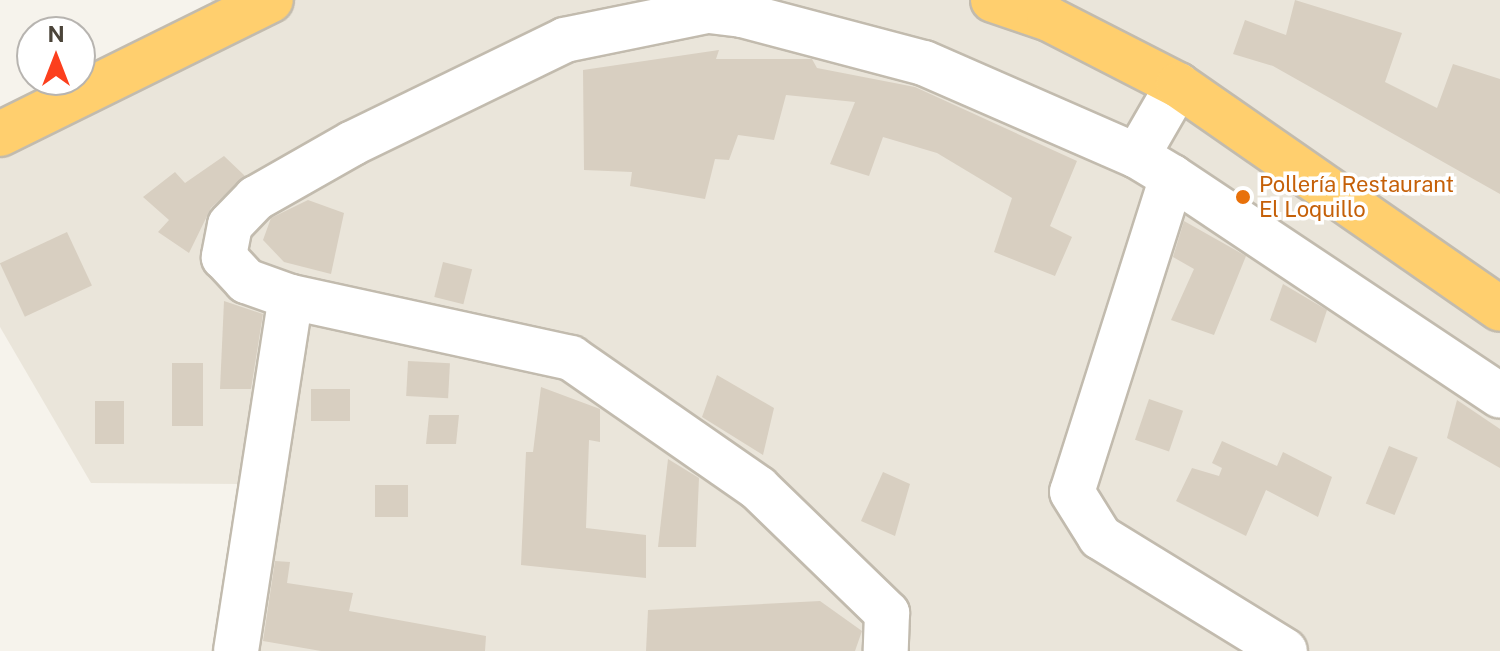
<!DOCTYPE html>
<meta charset="utf-8">
<style>
body{margin:0}
#map{position:relative;width:1500px;height:651px;overflow:hidden;background:#f6f3ec;font-family:"Public Sans",sans-serif}
div>[style]{position:absolute}
[style*='--x']{left:calc(var(--x)*1px);top:calc(var(--y)*1px);width:calc(var(--w)*1px);rotate:calc(var(--a)*1deg)}
.residential>*{inset:0;background:#eae5da}
.building>*{inset:0;background:#d8cfc1;transform-origin:0 0}
.roads{filter:drop-shadow(2px 0 #c2bbae) drop-shadow(-2px 0 #c2bbae) drop-shadow(0 2px #c2bbae) drop-shadow(0 -2px #c2bbae)}
.minor>*{height:44px;margin:-22px;padding:0 22px;transform-origin:22px;border-radius:22px;background:#fff}
.highway>*{height:44px;margin:-22px;padding:0 22px;transform-origin:22px;border-radius:22px;background:#ffcf6e}
.dots>*{width:22px;height:22px;translate:-50% -50%;box-sizing:border-box;border:4px solid #fff;border-radius:50%}
span{translate:-50% -50%;white-space:nowrap;text-align:center;line-height:1.15;-webkit-text-stroke:7px #fff;paint-order:stroke}
.food-label{font-size:22px;color:#c56008}
.left{translate:0 -50%;text-align:left}
.north{position:absolute;left:16px;top:16px;width:80px;height:80px;box-sizing:border-box;background:#fff;border:2px solid #b7b4b0;border-radius:50%;rotate:0deg;font-size:22px;font-weight:700;line-height:32px;text-align:center;color:#4b4439}
.north::after{content:'';display:block;margin:auto;width:28px;height:36px;background:#fc3f1d;clip-path:polygon(50% 0,100% 100%,50% 72%,0 100%)}
</style>
<div id="map">
<div class="residential">
<div style="clip-path:polygon(211px 0,1500px 0,1500px 651px,229px 651px,240px 484px,91px 483px,0 327px,0 125px,219px 20px)"></div>
</div>
<div class="building">
<div style="clip-path:polygon(1295px 0,1402px 33px,1385px 82px,1437px 108px,1453px 64px,1500px 79px,1500px 194px,1273px 66px,1233px 54px,1245px 20px,1286px 35px)"></div>
<div style="clip-path:polygon(719px 50px,716px 59px,812px 59px,817px 68px,915px 87px,1077px 161px,1050px 226px,1072px 237px,1055px 276px,994px 252px,1012px 198px,937px 153px,883px 137px,869px 176px,830px 164px,855px 102px,786px 95px,774px 140px,738px 135px,729px 160px,715px 159px,705px 199px,630px 186px,632px 172px,584px 170px,583px 70px)"></div>
<div style="clip-path:polygon(224px 156px,245px 176px,211px 208px,189px 253px,158px 232px,169px 220px,143px 197px,175px 172px,185px 183px)"></div>
<div style="clip-path:polygon(308px 200px,344px 213px,331px 274px,284px 262px,263px 240px,271px 218px)"></div>
<div style="clip-path:polygon(1184px 221px,1246px 256px,1214px 335px,1171px 320px,1194px 269px,1173px 257px)"></div>
<div style="left:67px;top:232px;width:59px;height:74px;rotate:65deg"></div>
<div style="left:443px;top:262px;width:30px;height:36px;rotate:14deg"></div>
<div style="clip-path:polygon(1283px 284px,1327px 310px,1316px 343px,1270px 320px)"></div>
<div style="clip-path:polygon(224px 301px,263px 314px,251px 389px,220px 389px)"></div>
<div style="left:408px;top:361px;width:42px;height:35px;rotate:3deg"></div>
<div style="left:172px;top:363px;width:31px;height:63px"></div>
<div style="clip-path:polygon(717px 375px,774px 408px,763px 455px,702px 417px)"></div>
<div style="clip-path:polygon(541px 387px,600px 409px,600px 442px,589px 440px,586px 528px,646px 535px,646px 578px,521px 565px,526px 452px,533px 452px)"></div>
<div style="left:311px;top:389px;width:39px;height:32px"></div>
<div style="left:1149px;top:399px;width:36px;height:43px;rotate:19deg"></div>
<div style="clip-path:polygon(1457px 400px,1500px 429px,1500px 468px,1447px 438px)"></div>
<div style="left:95px;top:401px;width:29px;height:43px"></div>
<div style="clip-path:polygon(429px 415px,459px 415px,456px 444px,426px 444px)"></div>
<div style="clip-path:polygon(1222px 441px,1277px 466px,1283px 452px,1332px 477px,1318px 517px,1266px 490px,1246px 536px,1176px 501px,1192px 468px,1219px 476px,1222px 468px,1212px 463px)"></div>
<div style="left:1389px;top:446px;width:31px;height:62px;rotate:22deg"></div>
<div style="clip-path:polygon(668px 459px,699px 478px,696px 547px,658px 547px)"></div>
<div style="clip-path:polygon(883px 472px,910px 484px,895px 536px,861px 521px)"></div>
<div style="left:375px;top:485px;width:33px;height:32px"></div>
<div style="clip-path:polygon(275px 561px,290px 562px,287px 583px,353px 593px,349px 611px,486px 636px,485px 651px,321px 651px,263px 641px)"></div>
<div style="clip-path:polygon(820px 601px,862px 631px,855px 651px,646px 651px,648px 610px)"></div>
</div>
<div class="roads">
<div class="minor">
<div style="--x:744;--y:0;--w:15;--a:98"></div>
<div style="--x:742;--y:15;--w:35;--a:-173"></div>
<div style="--x:707;--y:11;--w:145;--a:168.5"></div>
<div style="--x:565;--y:40;--w:236;--a:154.1"></div>
<div style="--x:353;--y:143;--w:112;--a:150.4"></div>
<div style="--x:256;--y:198;--w:37;--a:134"></div>
<div style="--x:230;--y:225;--w:33;--a:101"></div>
<div style="--x:224;--y:257;--w:33;--a:47"></div>
<div style="--x:246;--y:281;--w:48;--a:19.6"></div>
<div style="--x:291;--y:297;--w:287;--a:12.3"></div>
<div style="--x:571;--y:358;--w:228;--a:34.8"></div>
<div style="--x:758;--y:488;--w:180;--a:44.1"></div>
<div style="--x:887;--y:613;--w:38;--a:92"></div>
<div style="--x:742;--y:15;--w:188;--a:14.8"></div>
<div style="--x:924;--y:63;--w:232;--a:23.6"></div>
<div style="--x:1178;--y:85;--w:82;--a:120"></div>
<div style="--x:1137;--y:156;--w:41;--a:31"></div>
<div style="--x:1172;--y:177;--w:330;--a:107.6"></div>
<div style="--x:1072;--y:492;--w:53;--a:58.1"></div>
<div style="--x:1100;--y:537;--w:217;--a:31.6"></div>
<div style="--x:1172;--y:177;--w:394;--a:33.7"></div>
<div style="--x:236;--y:651;--w:358;--a:-81.2"></div>
</div>
<div class="highway">
<div style="--x:993;--y:0;--w:59;--a:18.7"></div>
<div style="--x:1049;--y:19;--w:145;--a:27.1"></div>
<div style="--x:1178;--y:85;--w:392;--a:34.8"></div>
<div style="--x:0;--y:134;--w:302;--a:-26.3"></div>
</div>
</div>
<div class="dots">
<div style="left:1243px;top:197px;background:#e8710a"></div>
</div>
<div class="food-label">
<span class="left" style="left:1259px;top:197px">Pollería Restaurant<br>El Loquillo</span>
</div>
<div class="north">N</div>
</div>
